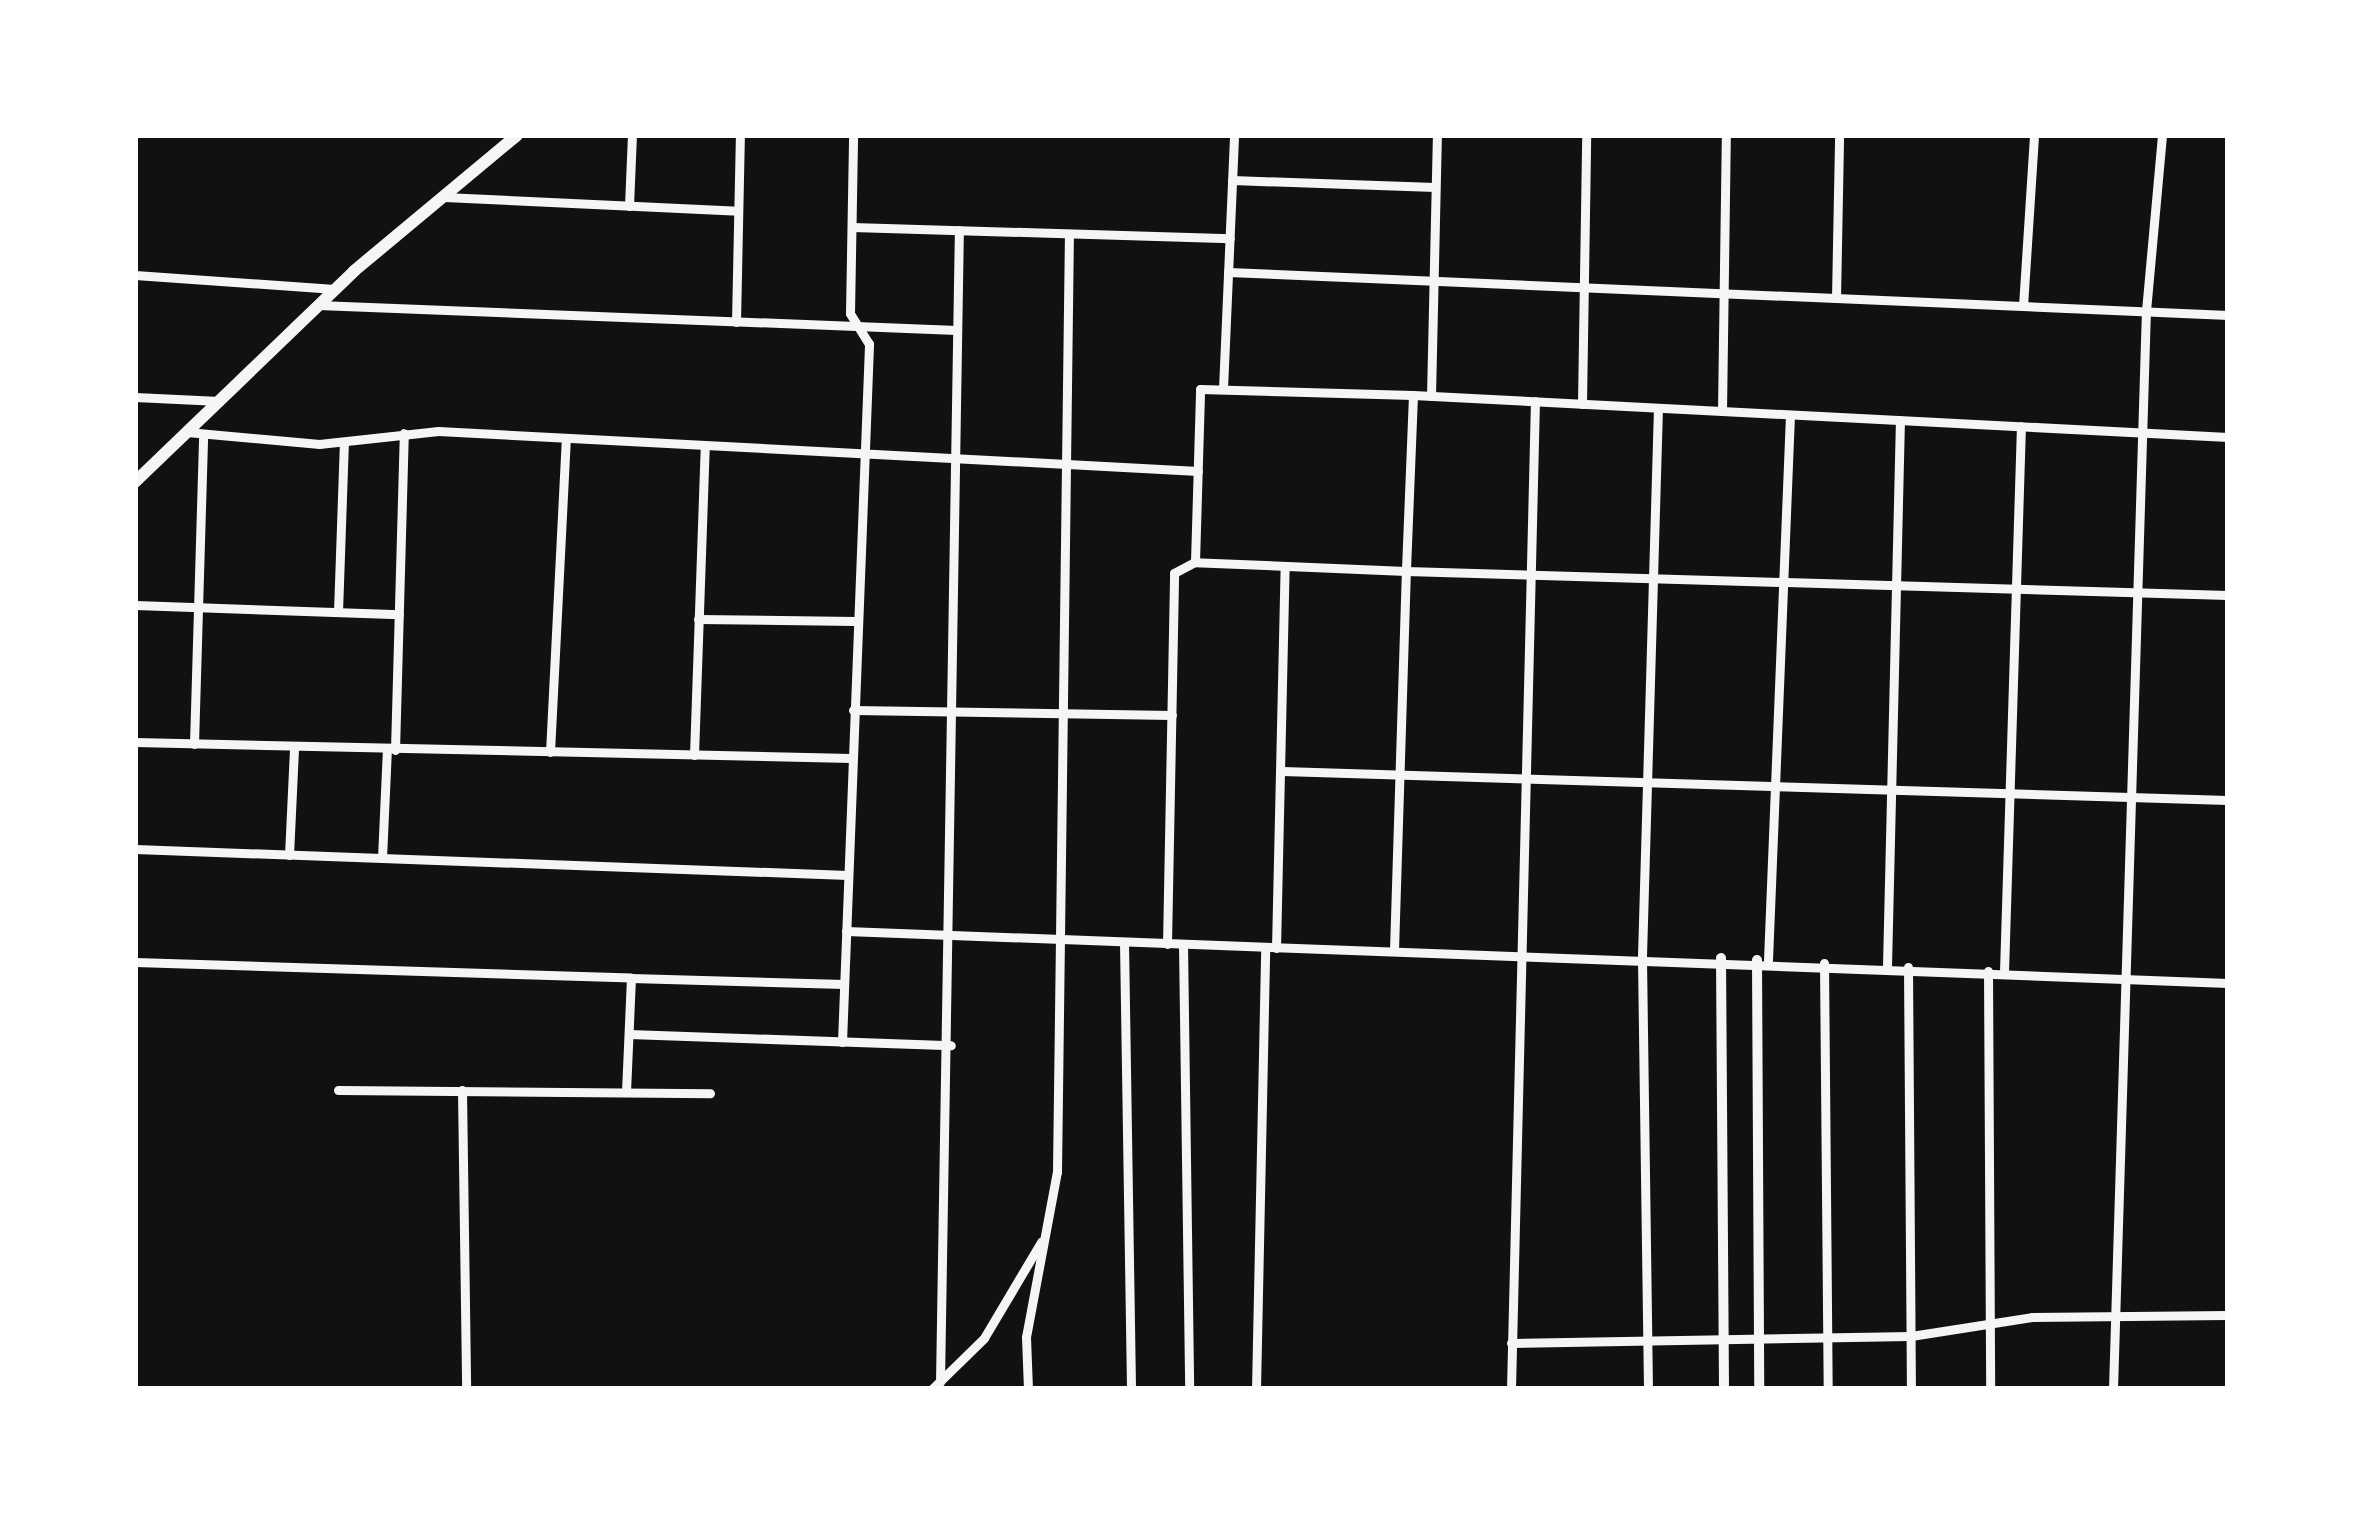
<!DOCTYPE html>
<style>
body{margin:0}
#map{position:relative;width:2363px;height:1524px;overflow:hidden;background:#111;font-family:Raleway,sans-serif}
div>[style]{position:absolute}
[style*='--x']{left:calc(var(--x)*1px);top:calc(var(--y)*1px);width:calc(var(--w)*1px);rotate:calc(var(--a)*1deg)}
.minor>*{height:9px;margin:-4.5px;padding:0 4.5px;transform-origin:4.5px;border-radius:4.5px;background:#f5f5f5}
.tertiary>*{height:10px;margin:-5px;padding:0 5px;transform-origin:5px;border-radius:5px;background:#f5f5f5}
.secondary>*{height:12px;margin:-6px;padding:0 6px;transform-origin:6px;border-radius:6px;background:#f5f5f5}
span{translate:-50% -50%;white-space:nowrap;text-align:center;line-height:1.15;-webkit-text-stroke:10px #fff;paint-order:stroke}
.frame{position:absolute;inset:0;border:138px solid #fff;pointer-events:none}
</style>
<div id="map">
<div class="minor">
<div style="--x:1232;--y:180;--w:203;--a:2"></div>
<div style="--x:444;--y:197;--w:294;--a:2.7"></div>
<div style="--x:629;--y:206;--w:71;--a:-87.6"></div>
<div style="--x:852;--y:227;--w:378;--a:1.7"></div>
<div style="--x:1228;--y:272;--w:1001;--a:2.46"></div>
<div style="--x:135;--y:275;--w:200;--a:4"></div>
<div style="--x:1836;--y:298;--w:163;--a:-88.9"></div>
<div style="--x:318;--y:305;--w:639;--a:2.24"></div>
<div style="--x:2023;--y:306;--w:171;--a:-86.3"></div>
<div style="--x:736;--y:322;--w:187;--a:-88.8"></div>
<div style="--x:1200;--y:389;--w:213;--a:1.6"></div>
<div style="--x:1413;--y:395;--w:176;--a:92.3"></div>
<div style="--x:1406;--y:571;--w:211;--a:-177.6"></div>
<div style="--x:1195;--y:562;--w:173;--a:-88.3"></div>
<div style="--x:1223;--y:389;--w:254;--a:-87.5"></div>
<div style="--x:1413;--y:395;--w:816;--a:2.95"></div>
<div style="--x:1431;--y:396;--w:261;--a:-88.7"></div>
<div style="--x:135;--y:397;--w:84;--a:2.7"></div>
<div style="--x:1582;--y:404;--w:269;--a:-89.1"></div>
<div style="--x:1722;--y:411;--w:276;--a:-89.2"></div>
<div style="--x:187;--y:432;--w:133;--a:5.2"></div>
<div style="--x:319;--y:444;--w:120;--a:-6.2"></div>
<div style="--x:438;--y:431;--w:761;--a:3.01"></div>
<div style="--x:135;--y:605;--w:264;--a:2"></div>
<div style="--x:338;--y:612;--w:169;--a:-88"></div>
<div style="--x:698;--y:619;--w:157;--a:0.7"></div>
<div style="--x:853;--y:710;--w:319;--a:0.9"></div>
<div style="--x:135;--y:742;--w:716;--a:1.28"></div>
<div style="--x:194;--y:744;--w:310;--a:-88.3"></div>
<div style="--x:395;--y:750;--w:317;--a:-88.4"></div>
<div style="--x:550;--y:752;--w:312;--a:-87.1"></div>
<div style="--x:694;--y:755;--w:308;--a:-88"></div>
<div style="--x:1282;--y:771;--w:946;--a:1.76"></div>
<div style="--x:135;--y:849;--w:713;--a:2.09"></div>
<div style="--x:289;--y:855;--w:108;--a:-87.3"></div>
<div style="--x:382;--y:858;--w:109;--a:-87.4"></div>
<div style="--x:846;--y:931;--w:1383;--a:2.15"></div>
<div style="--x:1124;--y:942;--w:447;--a:89.1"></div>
<div style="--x:1167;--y:944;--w:371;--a:-88.9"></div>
<div style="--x:1174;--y:573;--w:24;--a:-28"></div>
<div style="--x:1183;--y:944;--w:445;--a:89.2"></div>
<div style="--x:1276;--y:948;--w:382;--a:-88.7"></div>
<div style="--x:1394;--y:950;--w:379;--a:-88.2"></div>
<div style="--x:1406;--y:571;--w:822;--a:1.67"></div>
<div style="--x:1768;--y:960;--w:545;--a:-87.69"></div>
<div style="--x:135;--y:962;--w:496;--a:1.8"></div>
<div style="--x:1824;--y:963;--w:426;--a:89.5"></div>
<div style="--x:1887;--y:966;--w:546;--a:-88.64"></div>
<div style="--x:1908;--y:967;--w:422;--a:89.6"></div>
<div style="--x:1988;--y:971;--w:418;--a:89.7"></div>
<div style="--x:2004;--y:972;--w:546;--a:-88.22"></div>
<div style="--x:629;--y:1034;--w:322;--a:2"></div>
<div style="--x:842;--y:1042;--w:699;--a:-87.78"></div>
<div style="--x:869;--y:344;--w:36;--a:-122"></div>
<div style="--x:850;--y:313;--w:178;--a:-89"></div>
<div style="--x:338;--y:1090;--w:372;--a:0.5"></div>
<div style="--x:462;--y:1090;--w:299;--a:89.2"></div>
<div style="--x:626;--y:1092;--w:114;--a:-87.5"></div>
<div style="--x:631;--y:978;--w:213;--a:1.6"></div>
<div style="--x:1511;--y:1343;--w:400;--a:-1"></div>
<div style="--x:1911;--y:1336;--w:122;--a:-8.9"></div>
<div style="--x:2032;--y:1317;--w:196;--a:-0.6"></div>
<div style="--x:940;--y:1382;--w:1152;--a:-89.06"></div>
<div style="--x:932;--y:1389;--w:73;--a:-44.4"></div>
<div style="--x:984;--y:1338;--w:112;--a:-59.3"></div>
<div style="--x:1028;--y:1389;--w:52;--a:-92.2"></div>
<div style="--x:1026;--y:1337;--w:168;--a:-79.4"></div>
<div style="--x:1057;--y:1172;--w:938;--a:-89.27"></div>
<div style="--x:1256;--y:1389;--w:442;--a:-88.8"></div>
<div style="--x:1511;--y:1389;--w:988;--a:-88.61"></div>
<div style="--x:1648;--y:1389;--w:433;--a:-90.8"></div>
<div style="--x:1642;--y:956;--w:548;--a:-88.33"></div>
<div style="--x:2113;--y:1389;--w:1079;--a:-88.25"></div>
<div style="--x:2146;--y:311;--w:177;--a:-84.8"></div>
</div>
<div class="tertiary">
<div style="--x:1721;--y:958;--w:431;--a:89.6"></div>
<div style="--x:1757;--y:960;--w:429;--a:89.7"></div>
</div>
<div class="secondary">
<div style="--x:135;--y:482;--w:304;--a:-43.9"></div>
<div style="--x:354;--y:271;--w:212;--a:-39.8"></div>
</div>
<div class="frame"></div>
</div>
